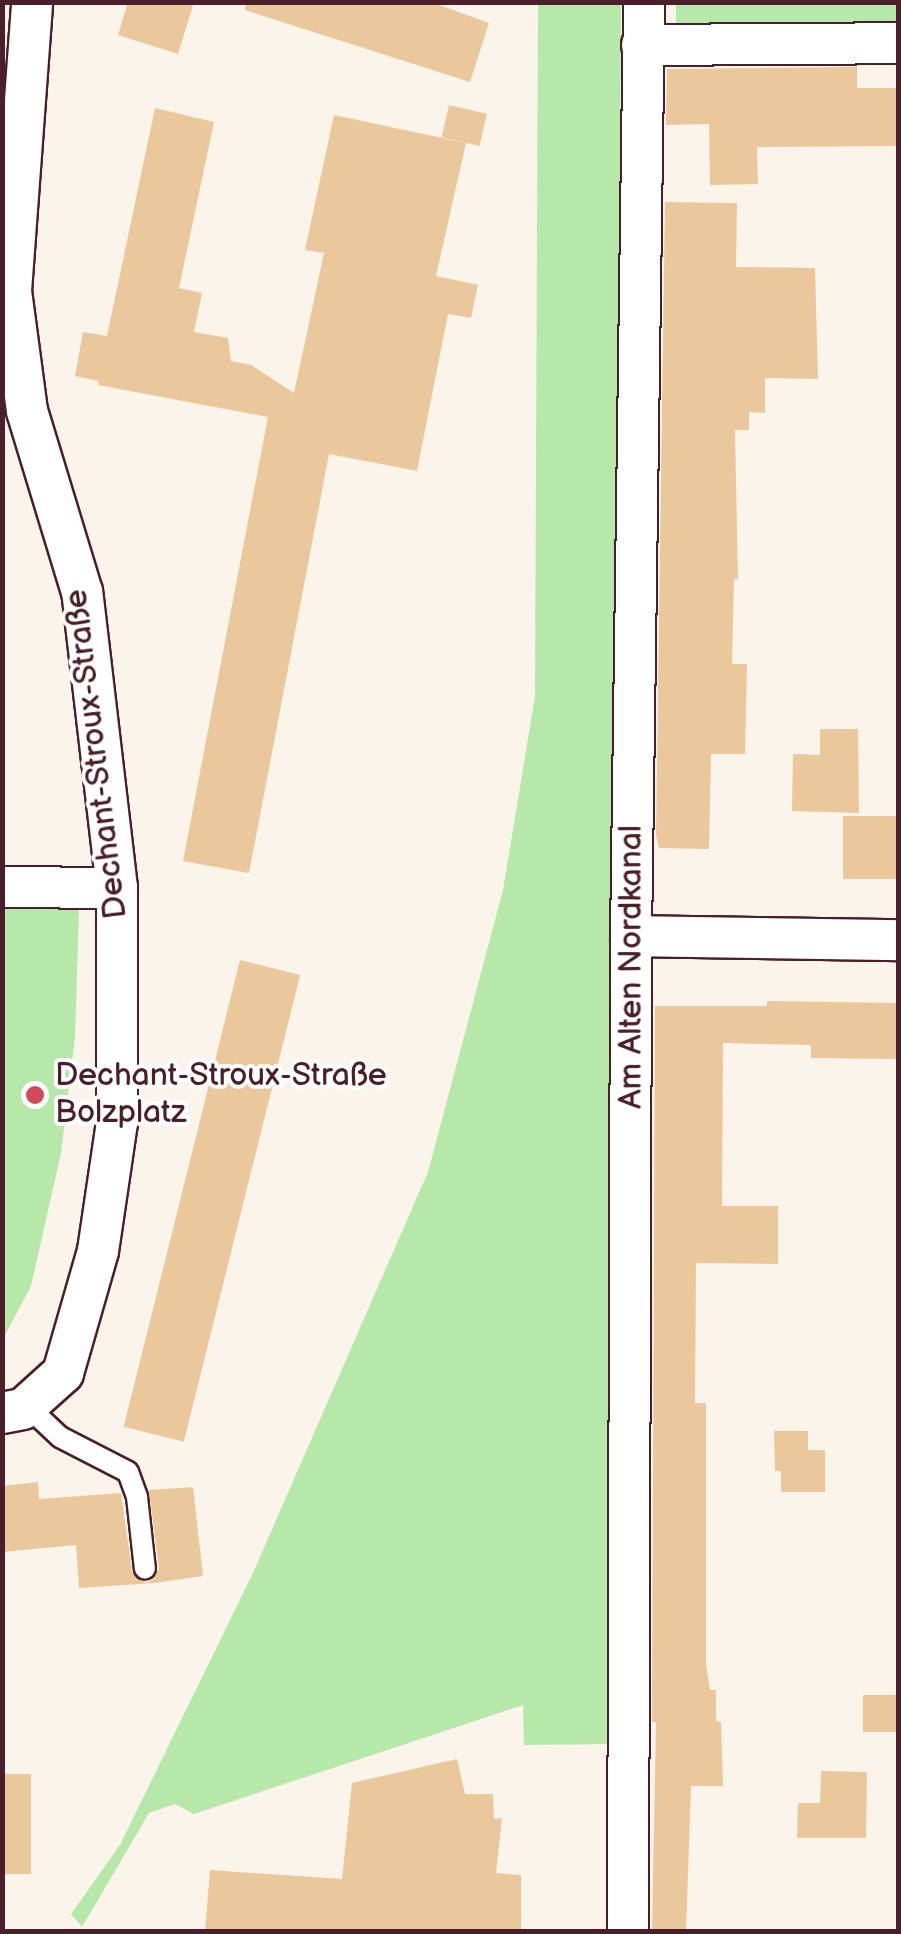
<!DOCTYPE html>
<meta charset="utf-8">
<style>
body{margin:0}
#map{position:relative;width:901px;height:1934px;overflow:hidden;background:#fbf4eb;font-family:"Balsamiq Sans",sans-serif}
div>[style]{position:absolute}
[style*='--x']{left:calc(var(--x)*1px);top:calc(var(--y)*1px);width:calc(var(--w)*1px);rotate:calc(var(--a)*1deg)}
.green>*{inset:0;background:#b5e8a9;transform-origin:0 0}
.building>*{inset:0;background:#eac89b;transform-origin:0 0}
.roads{filter:drop-shadow(2px 0 #4a1f2b) drop-shadow(-2px 0 #4a1f2b) drop-shadow(0 2px #4a1f2b) drop-shadow(0 -2px #4a1f2b)}
.service>*{height:20px;margin:-10px;padding:0 10px;transform-origin:10px;border-radius:10px;background:#fff}
.minor>*{height:40px;margin:-20px;padding:0 20px;transform-origin:20px;border-radius:20px;background:#fff}
.dots>*{width:28px;height:28px;translate:-50% -50%;box-sizing:border-box;border:5px solid #fff;border-radius:50%}
span{translate:-50% -50%;white-space:nowrap;text-align:center;line-height:1.15;-webkit-text-stroke:8px #fff;paint-order:stroke}
.street-label{font-size:32px;color:#4a1f2b}
.poi-label{font-size:32px;color:#4a1f2b}
.left{translate:0 -50%;text-align:left}
.frame{position:absolute;inset:0;border:5px solid #4a1f2b;pointer-events:none}
</style>
<div id="map">
<div class="green">
<div style="clip-path:polygon(538px 3px,621px 3px,611px 1744px,524px 1745px,523px 1705px,194px 1814px,175px 1804px,149px 1813px,82px 1927px,71px 1914px,120px 1845px,253px 1573px,428px 1172px,503px 890px,535px 696px)"></div>
<div style="left:676px;top:3px;width:222px;height:25px"></div>
<div style="clip-path:polygon(3px 899px,70px 902px,79px 911px,75px 1037px,61px 1153px,31px 1286px,3px 1339px)"></div>
</div>
<div class="building">
<div style="clip-path:polygon(128px 2px,194px 2px,178px 54px,118px 35px)"></div>
<div style="clip-path:polygon(246px 2px,431px 2px,489px 23px,470px 82px,245px 10px)"></div>
<div style="clip-path:polygon(857px 67px,857px 88px,898px 88px,898px 146px,757px 147px,758px 184px,710px 185px,709px 124px,666px 125px,667px 69px)"></div>
<div style="left:449px;top:105px;width:39px;height:33px;rotate:13deg"></div>
<div style="clip-path:polygon(155px 108px,214px 122px,179px 288px,202px 293px,194px 332px,228px 338px,231px 361px,251px 365px,294px 393px,324px 253px,305px 250px,334px 115px,466px 143px,436px 276px,478px 285px,471px 318px,448px 314px,417px 471px,329px 454px,249px 873px,183px 861px,268px 417px,98px 385px,99px 381px,75px 376px,83px 332px,107px 336px)"></div>
<div style="clip-path:polygon(665px 202px,737px 203px,736px 267px,815px 268px,818px 379px,765px 378px,765px 413px,749px 412px,749px 430px,735px 430px,738px 579px,734px 579px,732px 664px,747px 664px,745px 754px,711px 754px,709px 849px,659px 848px,656px 835px)"></div>
<div style="clip-path:polygon(820px 729px,858px 729px,859px 813px,792px 811px,793px 754px,820px 755px)"></div>
<div style="left:843px;top:816px;width:55px;height:63px"></div>
<div style="left:240px;top:960px;width:62px;height:481px;rotate:14deg"></div>
<div style="clip-path:polygon(767px 1001px,898px 1003px,898px 1059px,811px 1058px,811px 1045px,723px 1043px,722px 1206px,778px 1206px,778px 1264px,696px 1263px,695px 1403px,706px 1403px,706px 1665px,710px 1690px,716px 1690px,716px 1721px,721px 1722px,723px 1786px,691px 1786px,686px 1932px,652px 1932px,656px 1722px,652px 1722px,655px 1006px,767px 1006px)"></div>
<div style="clip-path:polygon(774px 1431px,808px 1431px,808px 1450px,825px 1450px,825px 1492px,781px 1492px,781px 1471px,775px 1471px)"></div>
<div style="clip-path:polygon(38px 1482px,39px 1499px,121px 1493px,132px 1571px,146px 1583px,154px 1579px,159px 1568px,149px 1490px,193px 1487px,203px 1576px,154px 1583px,79px 1588px,76px 1545px,2px 1552px,2px 1486px)"></div>
<div style="left:863px;top:1695px;width:35px;height:37px"></div>
<div style="clip-path:polygon(457px 1759px,465px 1794px,493px 1794px,494px 1819px,502px 1818px,496px 1873px,521px 1875px,521px 1932px,205px 1932px,210px 1870px,342px 1879px,352px 1783px)"></div>
<div style="clip-path:polygon(821px 1771px,867px 1772px,866px 1838px,797px 1838px,798px 1803px,820px 1803px)"></div>
<div style="left:2px;top:1774px;width:29px;height:100px"></div>
</div>
<div class="roads">
<div class="service">
<div style="--x:27;--y:1406;--w:45;--a:43.2"></div>
<div style="--x:60;--y:1437;--w:76;--a:27.2"></div>
<div style="--x:128;--y:1472;--w:27;--a:70"></div>
<div style="--x:137;--y:1497;--w:72;--a:83.7"></div>
</div>
<div class="minor">
<div style="--x:642;--y:45;--w:256;--a:-0.4"></div>
<div style="--x:2;--y:887;--w:115;--a:0.5"></div>
<div style="--x:631;--y:936;--w:267;--a:0.9"></div>
<div style="--x:2;--y:1413;--w:21;--a:-11"></div>
<div style="--x:23;--y:1409;--w:54;--a:-42"></div>
<div style="--x:63;--y:1373;--w:127;--a:-74"></div>
<div style="--x:98;--y:1251;--w:129;--a:-81.6"></div>
<div style="--x:117;--y:1123;--w:235;--a:-90"></div>
<div style="--x:117;--y:888;--w:298;--a:-96.7"></div>
<div style="--x:82;--y:592;--w:189;--a:-106.9"></div>
<div style="--x:27;--y:411;--w:121;--a:-97.6"></div>
<div style="--x:11;--y:291;--w:290;--a:-85.8"></div>
<div style="--x:628;--y:1932;--w:996;--a:-89.83"></div>
<div style="--x:631;--y:936;--w:934;--a:-89.2"></div>
</div>
</div>
<div class="dots">
<div style="left:35px;top:1095px;background:#d1495b"></div>
</div>
<div class="street-label">
<span style="left:97px;top:754px;rotate:-97deg">Dechant-Stroux-Straße</span>
<span style="left:632px;top:967px;rotate:-90deg">Am Alten Nordkanal</span>
</div>
<div class="poi-label">
<span class="left" style="left:55px;top:1095px">Dechant-Stroux-Straße<br>Bolzplatz</span>
</div>
<div class="frame"></div>
</div>
